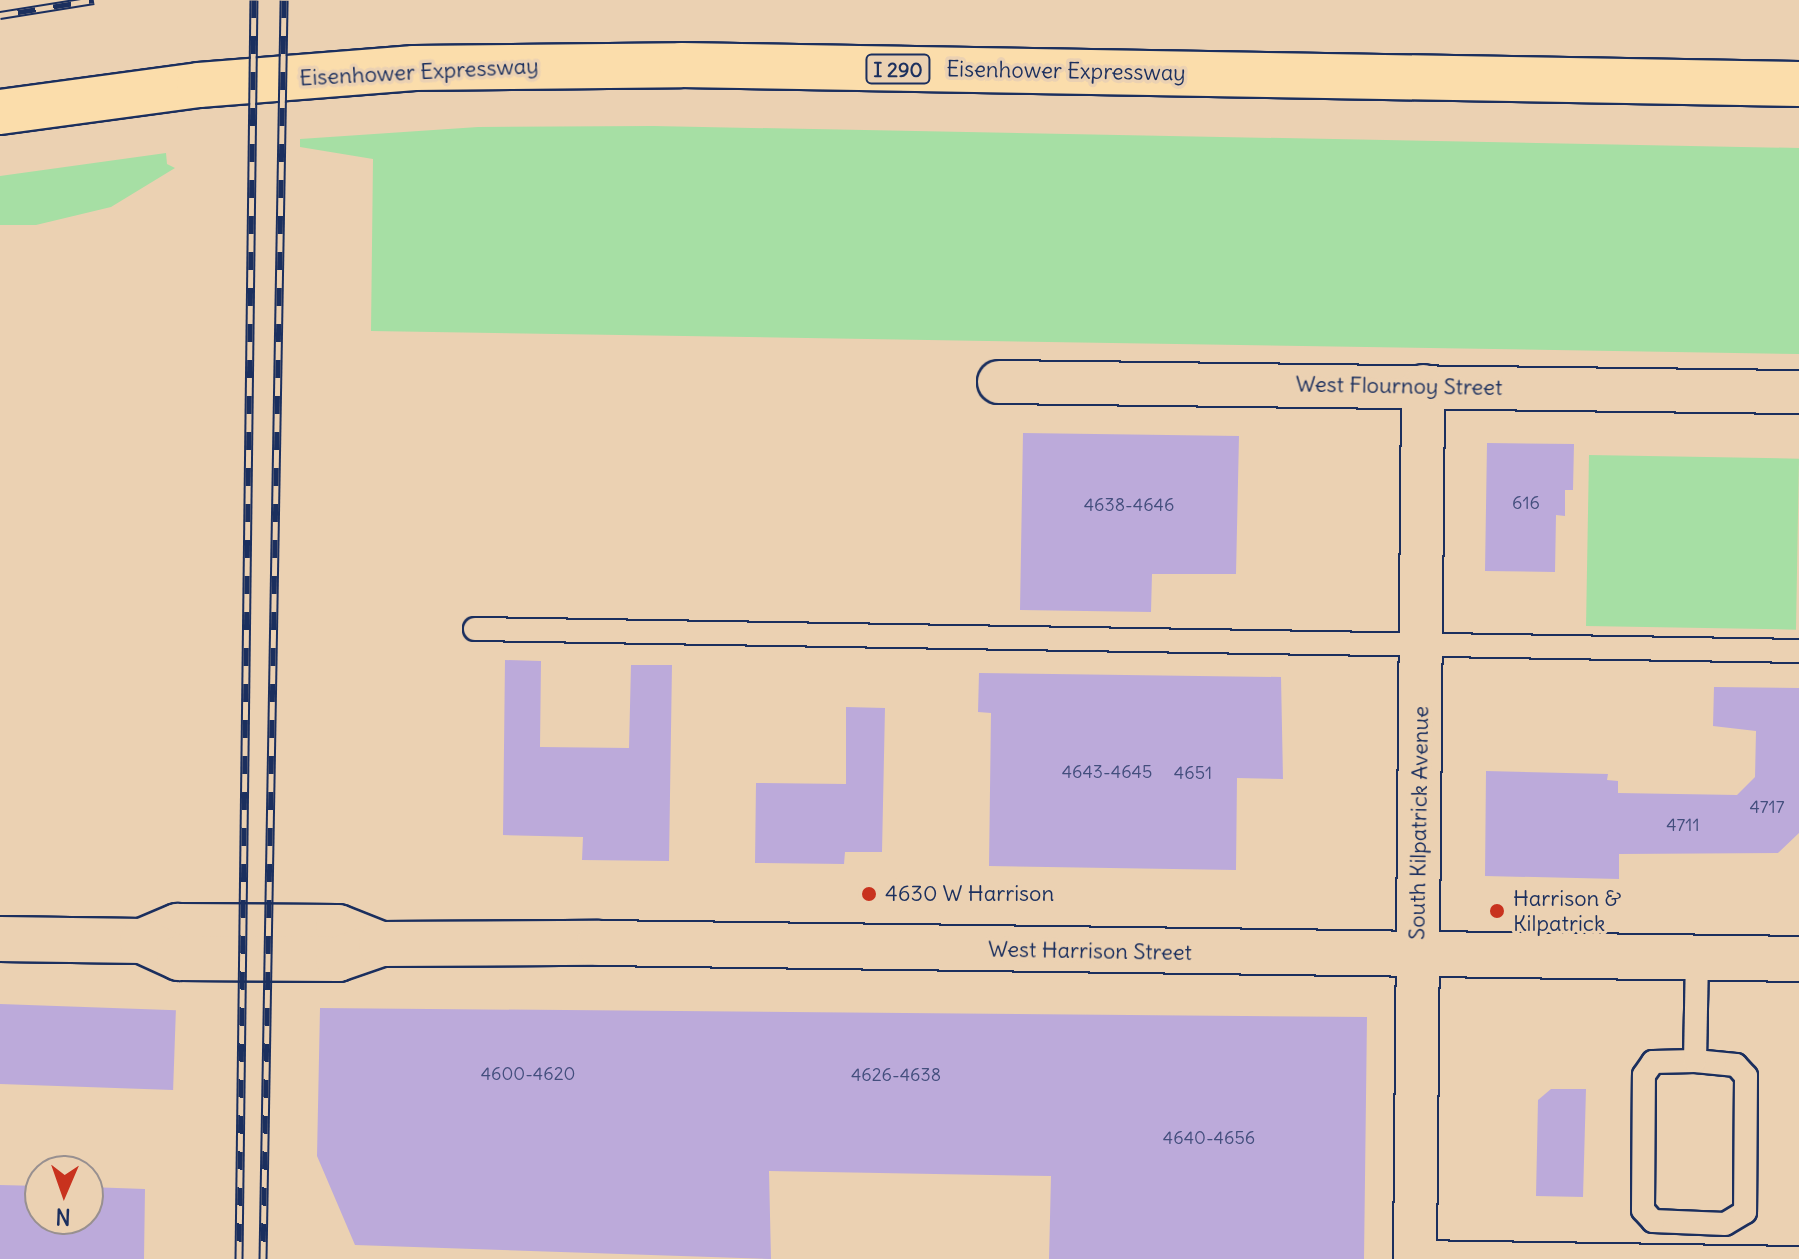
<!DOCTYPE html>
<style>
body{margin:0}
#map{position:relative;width:1799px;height:1259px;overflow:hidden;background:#ebd1b2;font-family:Delius,sans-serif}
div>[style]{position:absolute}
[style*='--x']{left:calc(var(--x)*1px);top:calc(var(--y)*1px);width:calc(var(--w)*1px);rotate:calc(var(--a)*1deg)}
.green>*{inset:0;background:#a6dfa4;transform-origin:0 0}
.building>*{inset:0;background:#bcaada;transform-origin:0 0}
.roads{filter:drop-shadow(2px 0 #1b2f5e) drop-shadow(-2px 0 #1b2f5e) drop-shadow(0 2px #1b2f5e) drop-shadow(0 -2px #1b2f5e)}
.lane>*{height:22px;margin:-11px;padding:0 11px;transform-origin:11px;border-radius:11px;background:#ebd1b2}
.street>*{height:42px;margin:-21px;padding:0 21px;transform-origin:21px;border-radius:21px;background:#ebd1b2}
.secondary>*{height:44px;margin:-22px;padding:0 22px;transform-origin:22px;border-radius:22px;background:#ebd1b2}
.highway>*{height:44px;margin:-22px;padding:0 22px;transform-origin:22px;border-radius:22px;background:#fbddab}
.rail>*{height:9px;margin-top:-4.5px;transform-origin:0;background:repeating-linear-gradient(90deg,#ebd1b2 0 18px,#1b2f5e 0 36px);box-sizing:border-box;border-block:2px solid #1b2f5e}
.dots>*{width:22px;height:22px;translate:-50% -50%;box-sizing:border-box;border:4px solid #ebd1b2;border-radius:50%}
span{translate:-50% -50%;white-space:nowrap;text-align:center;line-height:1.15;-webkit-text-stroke:7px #ebd1b2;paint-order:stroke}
.number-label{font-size:18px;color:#434e7d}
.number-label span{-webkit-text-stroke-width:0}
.shield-label span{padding:2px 6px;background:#ebd1b2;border:2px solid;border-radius:6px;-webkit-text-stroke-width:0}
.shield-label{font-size:20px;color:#1b2f5e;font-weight:700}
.street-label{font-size:22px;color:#1b2f5e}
.poi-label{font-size:22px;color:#1b2f5e}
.left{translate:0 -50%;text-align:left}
.north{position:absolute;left:24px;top:1155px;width:80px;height:80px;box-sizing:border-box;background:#ebd1b2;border:2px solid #989090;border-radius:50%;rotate:182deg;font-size:22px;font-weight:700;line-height:32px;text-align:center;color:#1b2f5e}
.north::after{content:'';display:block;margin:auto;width:28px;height:36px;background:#c8321e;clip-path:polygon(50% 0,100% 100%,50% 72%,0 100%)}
</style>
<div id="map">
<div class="green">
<div style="clip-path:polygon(653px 126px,1799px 148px,1799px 354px,371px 331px,373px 159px,300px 147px,300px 139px,478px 127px)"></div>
<div style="clip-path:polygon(166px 153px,167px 164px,175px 168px,111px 207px,36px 225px,0 225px,0 176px)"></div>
<div style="left:1589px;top:455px;width:210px;height:171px;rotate:1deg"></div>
</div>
<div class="building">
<div style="clip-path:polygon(1023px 433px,1239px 436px,1236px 574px,1152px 574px,1151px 612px,1020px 610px)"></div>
<div style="clip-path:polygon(1487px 443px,1574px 444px,1573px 490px,1565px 490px,1565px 516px,1556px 515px,1555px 572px,1485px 571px)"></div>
<div style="clip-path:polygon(505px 660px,541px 661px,540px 747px,629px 748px,631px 665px,672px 665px,669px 861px,582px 860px,583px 837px,503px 835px)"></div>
<div style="clip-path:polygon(979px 673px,1281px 677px,1283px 779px,1237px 778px,1236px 870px,989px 866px,991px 713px,978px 712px)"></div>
<div style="clip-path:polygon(1714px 687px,1799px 688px,1799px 833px,1778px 853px,1619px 854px,1619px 879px,1485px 876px,1486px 771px,1608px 774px,1607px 780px,1618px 781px,1618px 793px,1737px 795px,1755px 777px,1756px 731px,1713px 726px)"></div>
<div style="clip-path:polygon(846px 707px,885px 708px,882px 852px,845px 852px,844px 864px,755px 863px,756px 783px,846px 784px)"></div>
<div style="left:0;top:1004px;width:176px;height:80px;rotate:2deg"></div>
<div style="clip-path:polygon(320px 1008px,1367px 1017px,1364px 1259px,1049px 1259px,1051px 1176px,769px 1171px,771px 1259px,355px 1245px,317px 1156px)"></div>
<div style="clip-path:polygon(1551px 1089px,1586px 1089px,1583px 1197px,1536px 1196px,1538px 1100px)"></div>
<div style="clip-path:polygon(0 1185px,40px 1186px,40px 1219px,88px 1219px,88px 1187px,145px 1189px,144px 1259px,0 1259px)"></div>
</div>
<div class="roads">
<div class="lane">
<div style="--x:475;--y:629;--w:1324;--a:0.95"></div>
<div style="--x:1695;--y:1061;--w:41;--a:5.6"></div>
<div style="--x:1736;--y:1065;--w:15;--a:48"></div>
<div style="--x:1746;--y:1076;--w:136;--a:90.4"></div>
<div style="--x:1745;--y:1212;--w:23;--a:149"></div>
<div style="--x:1725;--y:1224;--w:72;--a:-177.6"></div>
<div style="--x:1653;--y:1221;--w:15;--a:-132"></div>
<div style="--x:1643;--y:1210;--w:135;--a:-89.6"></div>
<div style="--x:1644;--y:1075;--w:16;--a:-55"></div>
<div style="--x:1653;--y:1062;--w:42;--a:-1.4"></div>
<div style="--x:1695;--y:1061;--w:103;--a:-88.9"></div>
<div style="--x:1416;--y:1252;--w:383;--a:0.9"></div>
</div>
<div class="street">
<div style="--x:999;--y:382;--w:800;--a:0.72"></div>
<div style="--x:1415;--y:1259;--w:873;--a:-89.47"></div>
</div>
<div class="secondary">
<div style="--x:0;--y:939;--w:142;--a:0.8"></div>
<div style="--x:142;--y:941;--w:39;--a:-23"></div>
<div style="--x:178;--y:926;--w:160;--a:0.4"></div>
<div style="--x:338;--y:927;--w:46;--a:21.6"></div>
<div style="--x:142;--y:941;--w:41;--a:24.7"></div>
<div style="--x:179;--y:958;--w:159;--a:0.4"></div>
<div style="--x:338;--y:959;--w:46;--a:-19.2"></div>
<div style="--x:381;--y:944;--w:218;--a:-0.3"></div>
<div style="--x:599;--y:943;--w:1200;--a:0.76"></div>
</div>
<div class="highway">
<div style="--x:0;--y:112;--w:201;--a:-7.7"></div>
<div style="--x:199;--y:85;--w:216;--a:-4.5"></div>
<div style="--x:414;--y:68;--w:267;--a:-0.6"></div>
<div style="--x:681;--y:65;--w:1118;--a:0.97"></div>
</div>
</div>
<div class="rail">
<div style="--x:0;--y:15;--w:95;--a:-9.1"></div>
<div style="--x:239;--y:1259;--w:1259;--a:-89.32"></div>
<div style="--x:263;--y:1259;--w:1259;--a:-89.04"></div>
</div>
<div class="dots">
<div style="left:869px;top:894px;background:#c8321e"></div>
<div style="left:1497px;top:911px;background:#c8321e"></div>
</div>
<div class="number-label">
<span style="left:1526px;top:503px">616</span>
<span style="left:1129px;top:505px">4638-4646</span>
<span style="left:1107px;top:772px">4643-4645</span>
<span style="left:1193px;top:773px">4651</span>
<span style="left:1767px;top:807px">4717</span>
<span style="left:1683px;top:825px">4711</span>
<span style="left:528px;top:1074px">4600-4620</span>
<span style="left:896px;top:1075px">4626-4638</span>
<span style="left:1209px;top:1138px">4640-4656</span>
</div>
<div class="shield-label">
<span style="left:898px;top:69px">I 290</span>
</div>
<div class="street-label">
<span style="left:1066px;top:71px;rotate:1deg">Eisenhower Expressway</span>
<span style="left:419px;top:72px;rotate:-3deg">Eisenhower Expressway</span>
<span style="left:1399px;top:386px;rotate:1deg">West Flournoy Street</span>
<span style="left:1419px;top:823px;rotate:-89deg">South Kilpatrick Avenue</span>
<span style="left:1090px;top:951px;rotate:1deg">West Harrison Street</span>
</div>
<div class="poi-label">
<span class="left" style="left:885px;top:894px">4630 W Harrison</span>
<span class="left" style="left:1513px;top:911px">Harrison &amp;<br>Kilpatrick</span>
</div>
<div class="north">N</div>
</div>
